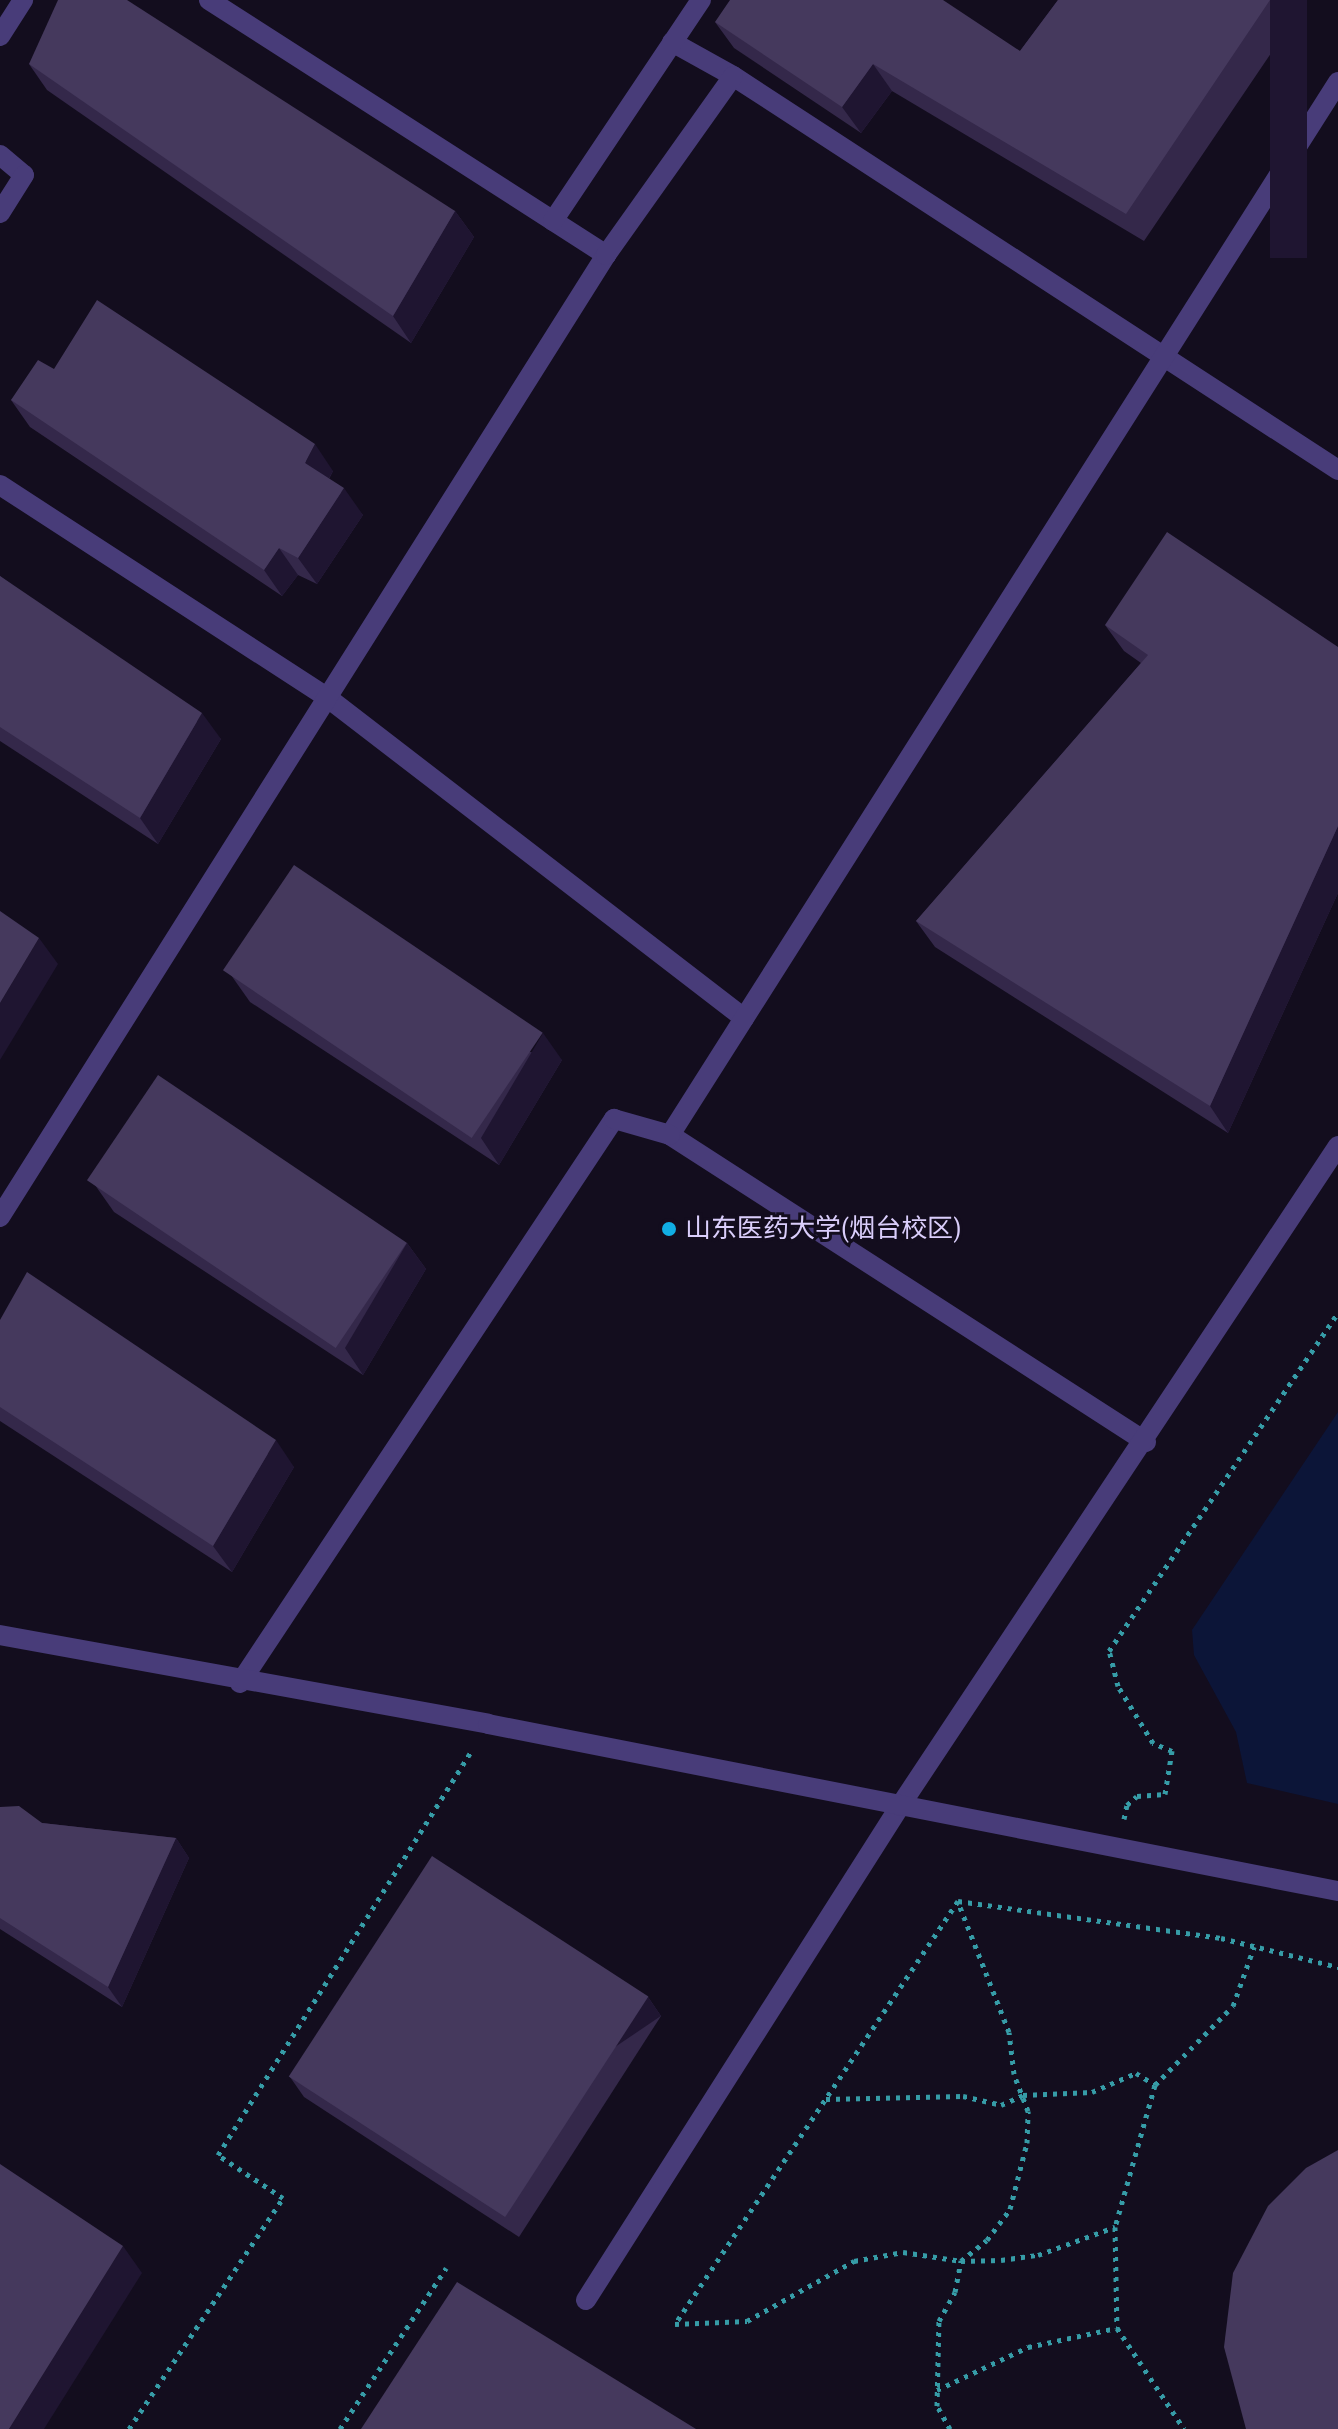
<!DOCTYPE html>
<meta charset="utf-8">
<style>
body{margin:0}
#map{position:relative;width:1338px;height:2429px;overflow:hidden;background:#130d1e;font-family:"Roboto Condensed","Noto Sans SC",sans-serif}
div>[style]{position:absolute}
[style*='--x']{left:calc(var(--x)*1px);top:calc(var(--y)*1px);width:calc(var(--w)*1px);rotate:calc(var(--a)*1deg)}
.water>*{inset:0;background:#0c1538}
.path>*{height:5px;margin-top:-2.5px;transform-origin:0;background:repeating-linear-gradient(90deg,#369ca7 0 4px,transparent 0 10px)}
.service>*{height:20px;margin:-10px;padding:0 10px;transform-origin:10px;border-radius:10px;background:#483c79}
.minor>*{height:20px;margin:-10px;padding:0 10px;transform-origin:10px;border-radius:10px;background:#483c79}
.wall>*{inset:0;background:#34284a}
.shaded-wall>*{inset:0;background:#1f1531;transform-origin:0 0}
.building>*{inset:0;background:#45395d;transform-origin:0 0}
.dots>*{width:22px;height:22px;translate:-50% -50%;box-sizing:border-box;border:4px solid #130d1e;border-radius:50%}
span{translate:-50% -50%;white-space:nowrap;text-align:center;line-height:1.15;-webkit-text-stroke:6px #130d1e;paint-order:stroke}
.poi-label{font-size:26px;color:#dacefb}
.left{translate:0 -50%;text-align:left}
</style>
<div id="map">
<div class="water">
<div style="clip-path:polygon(1338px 1412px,1338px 1804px,1247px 1783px,1236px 1732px,1194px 1655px,1192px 1630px)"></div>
</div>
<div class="path">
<div style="--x:1124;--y:1819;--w:14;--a:-78"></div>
<div style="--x:1127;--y:1805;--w:13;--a:-42"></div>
<div style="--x:1137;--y:1796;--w:28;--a:-4"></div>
<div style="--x:1165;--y:1794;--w:44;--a:-80.8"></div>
<div style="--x:1172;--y:1751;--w:21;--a:-157"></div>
<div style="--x:1153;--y:1743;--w:67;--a:-121.6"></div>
<div style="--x:1118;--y:1686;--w:36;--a:-104"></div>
<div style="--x:1109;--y:1651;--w:408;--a:-55.9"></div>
<div style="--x:958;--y:1901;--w:509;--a:123.78"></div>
<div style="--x:675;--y:2324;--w:72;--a:-2.4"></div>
<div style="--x:747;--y:2321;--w:123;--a:-29.3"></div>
<div style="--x:854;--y:2261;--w:50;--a:-10.4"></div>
<div style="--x:903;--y:2252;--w:59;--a:8.8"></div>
<div style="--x:961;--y:2261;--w:40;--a:-1.4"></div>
<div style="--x:1001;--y:2260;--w:37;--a:-8"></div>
<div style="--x:1038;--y:2255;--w:82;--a:-20"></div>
<div style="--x:958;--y:1901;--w:266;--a:8"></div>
<div style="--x:1221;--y:1938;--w:121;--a:13.9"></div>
<div style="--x:1155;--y:2085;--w:148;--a:105.7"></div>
<div style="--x:1115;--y:2227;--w:101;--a:88.9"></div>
<div style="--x:1117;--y:2328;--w:121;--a:56.4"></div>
<div style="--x:826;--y:2099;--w:137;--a:-1.3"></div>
<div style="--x:963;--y:2096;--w:39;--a:13"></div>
<div style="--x:1001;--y:2105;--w:24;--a:-24"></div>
<div style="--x:1023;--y:2095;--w:69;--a:-2.5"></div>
<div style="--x:1092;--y:2092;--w:48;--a:-23.4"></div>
<div style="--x:1136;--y:2073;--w:22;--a:32"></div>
<div style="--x:1155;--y:2085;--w:111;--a:-45.4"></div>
<div style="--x:1233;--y:2006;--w:63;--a:-70.4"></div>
<div style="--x:937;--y:2390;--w:101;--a:-25.3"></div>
<div style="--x:1028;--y:2347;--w:91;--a:-12.1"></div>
<div style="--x:129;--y:2429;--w:278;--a:-56.3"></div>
<div style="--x:283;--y:2198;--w:78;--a:-146.5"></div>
<div style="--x:218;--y:2155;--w:479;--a:-57.9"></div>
<div style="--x:340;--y:2429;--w:193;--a:-56.6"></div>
<div style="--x:950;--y:2429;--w:26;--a:-119"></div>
<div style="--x:937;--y:2406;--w:85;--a:-88.7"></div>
<div style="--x:939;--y:2321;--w:33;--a:-61"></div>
<div style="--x:955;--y:2292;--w:32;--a:-79"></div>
<div style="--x:961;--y:2261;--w:33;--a:-39"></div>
<div style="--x:987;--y:2240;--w:39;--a:-53"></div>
<div style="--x:1010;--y:2209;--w:68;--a:-75.6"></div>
<div style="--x:1027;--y:2143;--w:32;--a:-88"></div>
<div style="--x:1028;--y:2111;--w:40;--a:-111"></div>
<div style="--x:1014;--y:2074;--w:42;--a:-96.8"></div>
<div style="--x:1009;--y:2032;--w:140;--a:-111.4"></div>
</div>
<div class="service">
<div style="--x:209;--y:0;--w:472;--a:32.7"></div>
<div style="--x:0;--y:36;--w:43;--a:-57.4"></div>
<div style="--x:672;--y:42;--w:70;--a:29.1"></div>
<div style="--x:733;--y:76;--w:722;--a:33.07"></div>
<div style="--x:0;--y:155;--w:31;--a:40"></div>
<div style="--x:24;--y:175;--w:45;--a:122.3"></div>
<div style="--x:553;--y:221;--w:266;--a:-56.2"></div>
<div style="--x:0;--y:485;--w:391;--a:33"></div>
<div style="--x:328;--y:698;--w:525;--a:37.57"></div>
<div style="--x:0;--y:1217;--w:1137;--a:-57.79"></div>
<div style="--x:606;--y:255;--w:219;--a:-54.6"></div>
<div style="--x:1146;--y:1442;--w:566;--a:-147.18"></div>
<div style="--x:670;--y:1135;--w:1247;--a:-57.61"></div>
<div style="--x:240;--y:1683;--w:677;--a:-56.45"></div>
<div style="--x:614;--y:1119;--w:58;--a:15.9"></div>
<div style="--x:586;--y:2300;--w:585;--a:-57.56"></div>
<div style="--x:900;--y:1806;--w:792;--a:-56.43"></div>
</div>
<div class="minor">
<div style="--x:0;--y:1635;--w:496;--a:10.3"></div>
<div style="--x:488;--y:1724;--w:866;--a:11.12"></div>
</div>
<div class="wall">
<div style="clip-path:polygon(1058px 0,1307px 0,1144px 241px,892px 91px,861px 133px,734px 48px,715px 22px,1020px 51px)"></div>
<div style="clip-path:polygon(29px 64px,455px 211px,474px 237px,411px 343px,47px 90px)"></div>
<div style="clip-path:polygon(54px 369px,333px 471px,329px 479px,363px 515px,317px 584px,298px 575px,282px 596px,30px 427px,11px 400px)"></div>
<div style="clip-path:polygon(0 576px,221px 739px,158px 844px,0 741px)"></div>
<div style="clip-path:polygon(1105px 625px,1338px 647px,1338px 893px,1228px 1133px,935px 947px,916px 921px,1141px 663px,1124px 651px)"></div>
<div style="clip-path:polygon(231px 975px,562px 1060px,499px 1165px,250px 1002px)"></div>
<div style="clip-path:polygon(95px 1185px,407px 1243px,426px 1269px,363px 1375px,114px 1212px)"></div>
<div style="clip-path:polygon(0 1320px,294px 1467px,232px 1572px,0 1421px)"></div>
<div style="clip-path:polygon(0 1807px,42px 1823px,176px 1838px,189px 1858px,122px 2007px,0 1929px)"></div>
<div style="clip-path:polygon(648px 1997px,661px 2016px,519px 2237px,304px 2097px,290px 2077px)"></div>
</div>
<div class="shaded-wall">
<div style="left:1270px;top:0;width:37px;height:258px"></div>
<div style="clip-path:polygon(873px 64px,892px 91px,861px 133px,842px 107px)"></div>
<div style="clip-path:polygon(455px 211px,474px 237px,411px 343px,393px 316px)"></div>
<div style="clip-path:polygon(315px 444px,333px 471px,323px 489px,305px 463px)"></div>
<div style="clip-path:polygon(344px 488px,363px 515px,317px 584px,298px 558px)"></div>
<div style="clip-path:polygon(279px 548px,298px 575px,282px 596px,264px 570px)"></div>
<div style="clip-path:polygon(202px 713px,221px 739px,158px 844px,140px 818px)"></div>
<div style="clip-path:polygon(1338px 826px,1338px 893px,1228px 1133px,1210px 1106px)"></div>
<div style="clip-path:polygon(39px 938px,58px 964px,0 1060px,0 1003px)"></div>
<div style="clip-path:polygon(543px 1033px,562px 1060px,499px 1165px,481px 1138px)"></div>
<div style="clip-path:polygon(407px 1243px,426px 1269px,363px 1375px,345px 1348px)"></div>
<div style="clip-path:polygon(276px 1440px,294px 1467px,232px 1572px,213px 1546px)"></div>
<div style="clip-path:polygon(176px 1838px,189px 1858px,122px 2007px,108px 1987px)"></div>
<div style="left:648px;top:1997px;width:23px;height:262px;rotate:56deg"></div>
<div style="clip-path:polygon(123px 2246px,142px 2273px,44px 2429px,9px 2429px)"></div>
</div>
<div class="building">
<div style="clip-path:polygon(58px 0,127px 0,455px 211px,393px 316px,29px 64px)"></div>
<div style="clip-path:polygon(730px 0,943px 0,1020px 51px,1058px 0,1270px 0,1126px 214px,873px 64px,842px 107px,715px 22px)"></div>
<div style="clip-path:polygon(97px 300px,315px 444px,305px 463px,344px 488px,298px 558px,279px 548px,264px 570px,11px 400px,38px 360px,54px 369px)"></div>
<div style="clip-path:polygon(1167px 532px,1338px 647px,1338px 826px,1210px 1106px,916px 921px,1148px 655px,1105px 625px)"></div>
<div style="clip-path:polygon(0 576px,202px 713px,140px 818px,0 727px)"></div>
<div style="left:294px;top:865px;width:300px;height:127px;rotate:34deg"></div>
<div style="clip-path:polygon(0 911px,39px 938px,0 1003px)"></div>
<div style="left:158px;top:1075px;width:300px;height:127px;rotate:34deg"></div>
<div style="clip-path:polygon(27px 1272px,276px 1440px,213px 1546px,0 1407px,0 1320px)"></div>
<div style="clip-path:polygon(19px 1806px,42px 1823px,176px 1838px,108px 1987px,0 1918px,0 1807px)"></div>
<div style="left:432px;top:1856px;width:258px;height:263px;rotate:33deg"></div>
<div style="clip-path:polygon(1338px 2150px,1338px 2429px,1246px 2429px,1224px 2347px,1233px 2273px,1268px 2206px,1306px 2168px)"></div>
<div style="clip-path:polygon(0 2164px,123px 2246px,9px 2429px,0 2429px)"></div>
<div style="clip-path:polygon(457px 2282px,696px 2429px,361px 2429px)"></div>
</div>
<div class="dots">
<div style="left:669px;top:1229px;background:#11aee4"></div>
</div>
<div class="poi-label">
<span class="left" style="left:685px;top:1229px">山东医药大学(烟台校区)</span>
</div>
</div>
